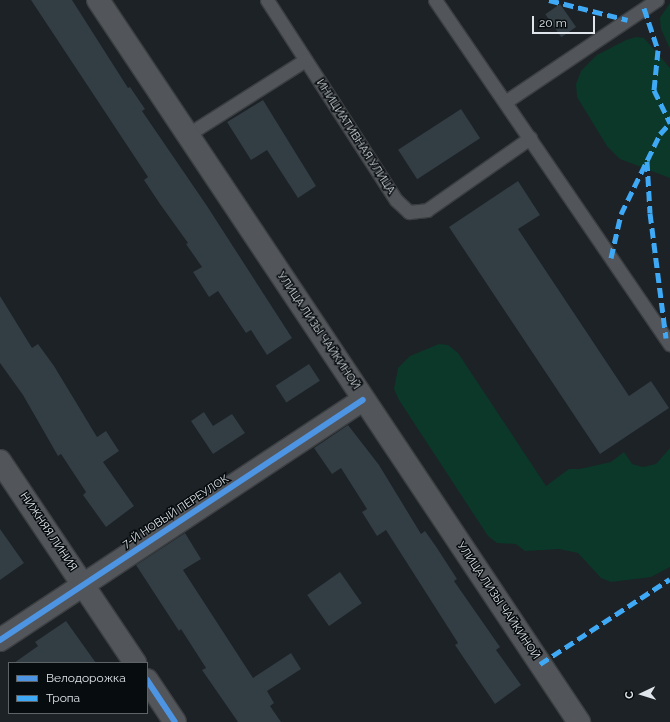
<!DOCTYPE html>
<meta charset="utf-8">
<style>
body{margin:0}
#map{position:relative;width:670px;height:722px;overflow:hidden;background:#1d2226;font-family:Raleway,sans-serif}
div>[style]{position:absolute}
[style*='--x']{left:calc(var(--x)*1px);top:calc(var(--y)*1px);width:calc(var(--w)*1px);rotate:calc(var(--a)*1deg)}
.green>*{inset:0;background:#0b3828}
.building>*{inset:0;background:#323d44;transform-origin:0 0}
.roads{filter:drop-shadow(1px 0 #3b3f42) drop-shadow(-1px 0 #3b3f42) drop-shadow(0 1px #3b3f42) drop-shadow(0 -1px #3b3f42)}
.service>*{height:13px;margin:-6.5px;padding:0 6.5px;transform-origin:6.5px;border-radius:6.5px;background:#525559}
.minor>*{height:22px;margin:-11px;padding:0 11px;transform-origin:11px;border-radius:11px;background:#525559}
.secondary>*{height:22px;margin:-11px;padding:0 11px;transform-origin:11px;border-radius:11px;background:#525559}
.quiet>*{height:5px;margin-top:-2.5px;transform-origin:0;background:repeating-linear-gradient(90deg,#3fa9f5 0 10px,transparent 0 15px)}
.cycleway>*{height:6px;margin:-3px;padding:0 3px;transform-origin:3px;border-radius:3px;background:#4d94e3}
span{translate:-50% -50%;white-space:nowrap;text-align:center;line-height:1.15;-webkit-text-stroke:3px #070c0f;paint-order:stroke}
.street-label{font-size:11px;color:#dfe5ea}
.legend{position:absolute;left:8px;top:662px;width:140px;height:52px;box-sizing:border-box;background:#070c0f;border:1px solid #5d6367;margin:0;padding:5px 7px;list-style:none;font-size:12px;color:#dfe5ea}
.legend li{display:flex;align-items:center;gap:8px;height:20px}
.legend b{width:20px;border:1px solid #5d6367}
.north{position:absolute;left:622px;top:674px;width:40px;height:40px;-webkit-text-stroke:3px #070c0f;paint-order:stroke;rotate:266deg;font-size:11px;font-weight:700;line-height:16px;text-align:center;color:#dfe5ea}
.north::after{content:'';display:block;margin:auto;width:14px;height:18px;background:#dfe5ea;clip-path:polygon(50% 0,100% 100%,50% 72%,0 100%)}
.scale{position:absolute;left:532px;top:16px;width:63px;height:18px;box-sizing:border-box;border:2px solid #dfe5ea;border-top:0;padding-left:5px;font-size:12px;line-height:14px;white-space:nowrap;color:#dfe5ea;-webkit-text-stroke:3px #070c0f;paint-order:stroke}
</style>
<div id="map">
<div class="green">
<div style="clip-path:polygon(670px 3px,670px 49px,661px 29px,660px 18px)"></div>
<div style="clip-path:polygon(636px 37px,644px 38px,670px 68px,670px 178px,620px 159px,607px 146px,577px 97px,576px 84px,581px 71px,597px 55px,626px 40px)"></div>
<div style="clip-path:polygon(439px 344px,448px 345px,458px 353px,546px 486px,569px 469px,580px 469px,611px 462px,624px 452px,632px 464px,643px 467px,656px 464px,670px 448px,670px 567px,651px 577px,611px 582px,601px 578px,578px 553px,559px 549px,525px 551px,516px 544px,497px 543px,488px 536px,399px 400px,394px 389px,398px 368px,410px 356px)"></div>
</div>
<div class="building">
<div style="clip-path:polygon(31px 0,72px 0,128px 88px,130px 87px,145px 109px,142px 111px,207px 206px,292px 338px,267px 355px,251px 330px,246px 333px,218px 291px,209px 297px,193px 272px,202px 267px,186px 244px,188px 243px,160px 204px,144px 180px,148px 177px)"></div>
<div style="left:560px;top:4px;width:28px;height:18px;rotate:55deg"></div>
<div style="clip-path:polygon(263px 100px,316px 186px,298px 198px,267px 150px,251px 160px,227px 122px)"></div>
<div style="left:461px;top:109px;width:35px;height:75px;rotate:57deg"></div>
<div style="clip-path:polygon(518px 181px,540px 215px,518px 229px,629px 396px,651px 381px,669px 408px,600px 454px,449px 227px)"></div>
<div style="clip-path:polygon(0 296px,32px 348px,38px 344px,54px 366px,97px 437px,106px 431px,119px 451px,103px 462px,134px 506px,106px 527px,83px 495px,86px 492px,61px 454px,58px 456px,23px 395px,0 363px)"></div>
<div style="left:309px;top:364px;width:20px;height:40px;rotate:57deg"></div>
<div style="clip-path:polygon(204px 412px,213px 426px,232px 414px,245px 433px,213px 454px,191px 421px)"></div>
<div style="clip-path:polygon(348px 425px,379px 465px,421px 534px,425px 531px,437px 548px,457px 579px,454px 581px,500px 647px,496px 650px,521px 685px,495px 704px,455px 645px,458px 643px,386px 530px,377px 536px,362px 512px,367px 509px,341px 468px,332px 474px,314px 448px)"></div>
<div style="clip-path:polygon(0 529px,24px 563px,0 580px)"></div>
<div style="clip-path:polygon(185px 533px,201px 559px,183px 570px,253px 678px,291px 653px,301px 669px,267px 691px,274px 703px,270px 706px,281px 722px,238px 722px,202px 670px,206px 668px,181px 629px,179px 631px,136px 565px)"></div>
<div style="left:340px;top:572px;width:38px;height:40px;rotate:55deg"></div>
<div style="clip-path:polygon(66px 621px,96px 663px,14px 663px,38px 646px,35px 642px)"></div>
</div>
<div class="roads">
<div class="service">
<div style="--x:267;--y:0;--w:238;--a:57.2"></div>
<div style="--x:396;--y:200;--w:18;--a:43"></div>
<div style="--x:409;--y:212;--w:18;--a:-6"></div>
<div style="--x:427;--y:210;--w:126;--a:-35"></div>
<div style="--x:435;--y:0;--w:417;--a:55.7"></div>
<div style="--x:505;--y:102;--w:183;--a:-33.9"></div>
<div style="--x:187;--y:135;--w:140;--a:-32.4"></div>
</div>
<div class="minor">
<div style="--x:0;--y:461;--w:243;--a:56.2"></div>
<div style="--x:0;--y:640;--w:435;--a:-33.5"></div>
<div style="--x:147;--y:680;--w:50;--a:56.3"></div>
</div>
<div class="secondary">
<div style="--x:98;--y:0;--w:868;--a:56.33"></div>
</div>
</div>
<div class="quiet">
<div style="--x:549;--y:0;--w:81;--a:14.2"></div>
<div style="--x:644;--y:8;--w:44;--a:71.6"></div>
<div style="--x:658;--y:50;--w:40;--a:95.7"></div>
<div style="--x:654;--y:90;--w:37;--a:64"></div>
<div style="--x:647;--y:161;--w:52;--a:86.7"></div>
<div style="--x:650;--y:213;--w:126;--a:82.7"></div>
<div style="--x:611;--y:258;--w:45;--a:-77.2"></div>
<div style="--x:621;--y:214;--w:89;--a:-64"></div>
<div style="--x:660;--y:134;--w:15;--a:-48"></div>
<div style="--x:540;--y:664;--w:155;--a:-33.2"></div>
</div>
<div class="cycleway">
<div style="--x:0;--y:640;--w:435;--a:-33.5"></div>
<div style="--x:147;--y:680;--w:50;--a:56.3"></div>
</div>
<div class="street-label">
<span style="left:355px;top:137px;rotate:57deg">ИНИЦИАТИВНАЯ УЛИЦА</span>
<span style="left:318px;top:331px;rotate:56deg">УЛИЦА ЛИЗЫ ЧАЙКИНОЙ</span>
<span style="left:176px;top:512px;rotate:-33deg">7-Й НОВЫЙ ПЕРЕУЛОК</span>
<span style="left:48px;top:532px;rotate:56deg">НИЖНЯЯ ЛИНИЯ</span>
<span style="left:498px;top:601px;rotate:56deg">УЛИЦА ЛИЗЫ ЧАЙКИНОЙ</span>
</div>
<ul class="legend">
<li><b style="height:5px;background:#4d94e3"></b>Велодорожка</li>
<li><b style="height:5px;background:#3fa9f5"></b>Тропа</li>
</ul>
<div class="north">С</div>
<div class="scale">20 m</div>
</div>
